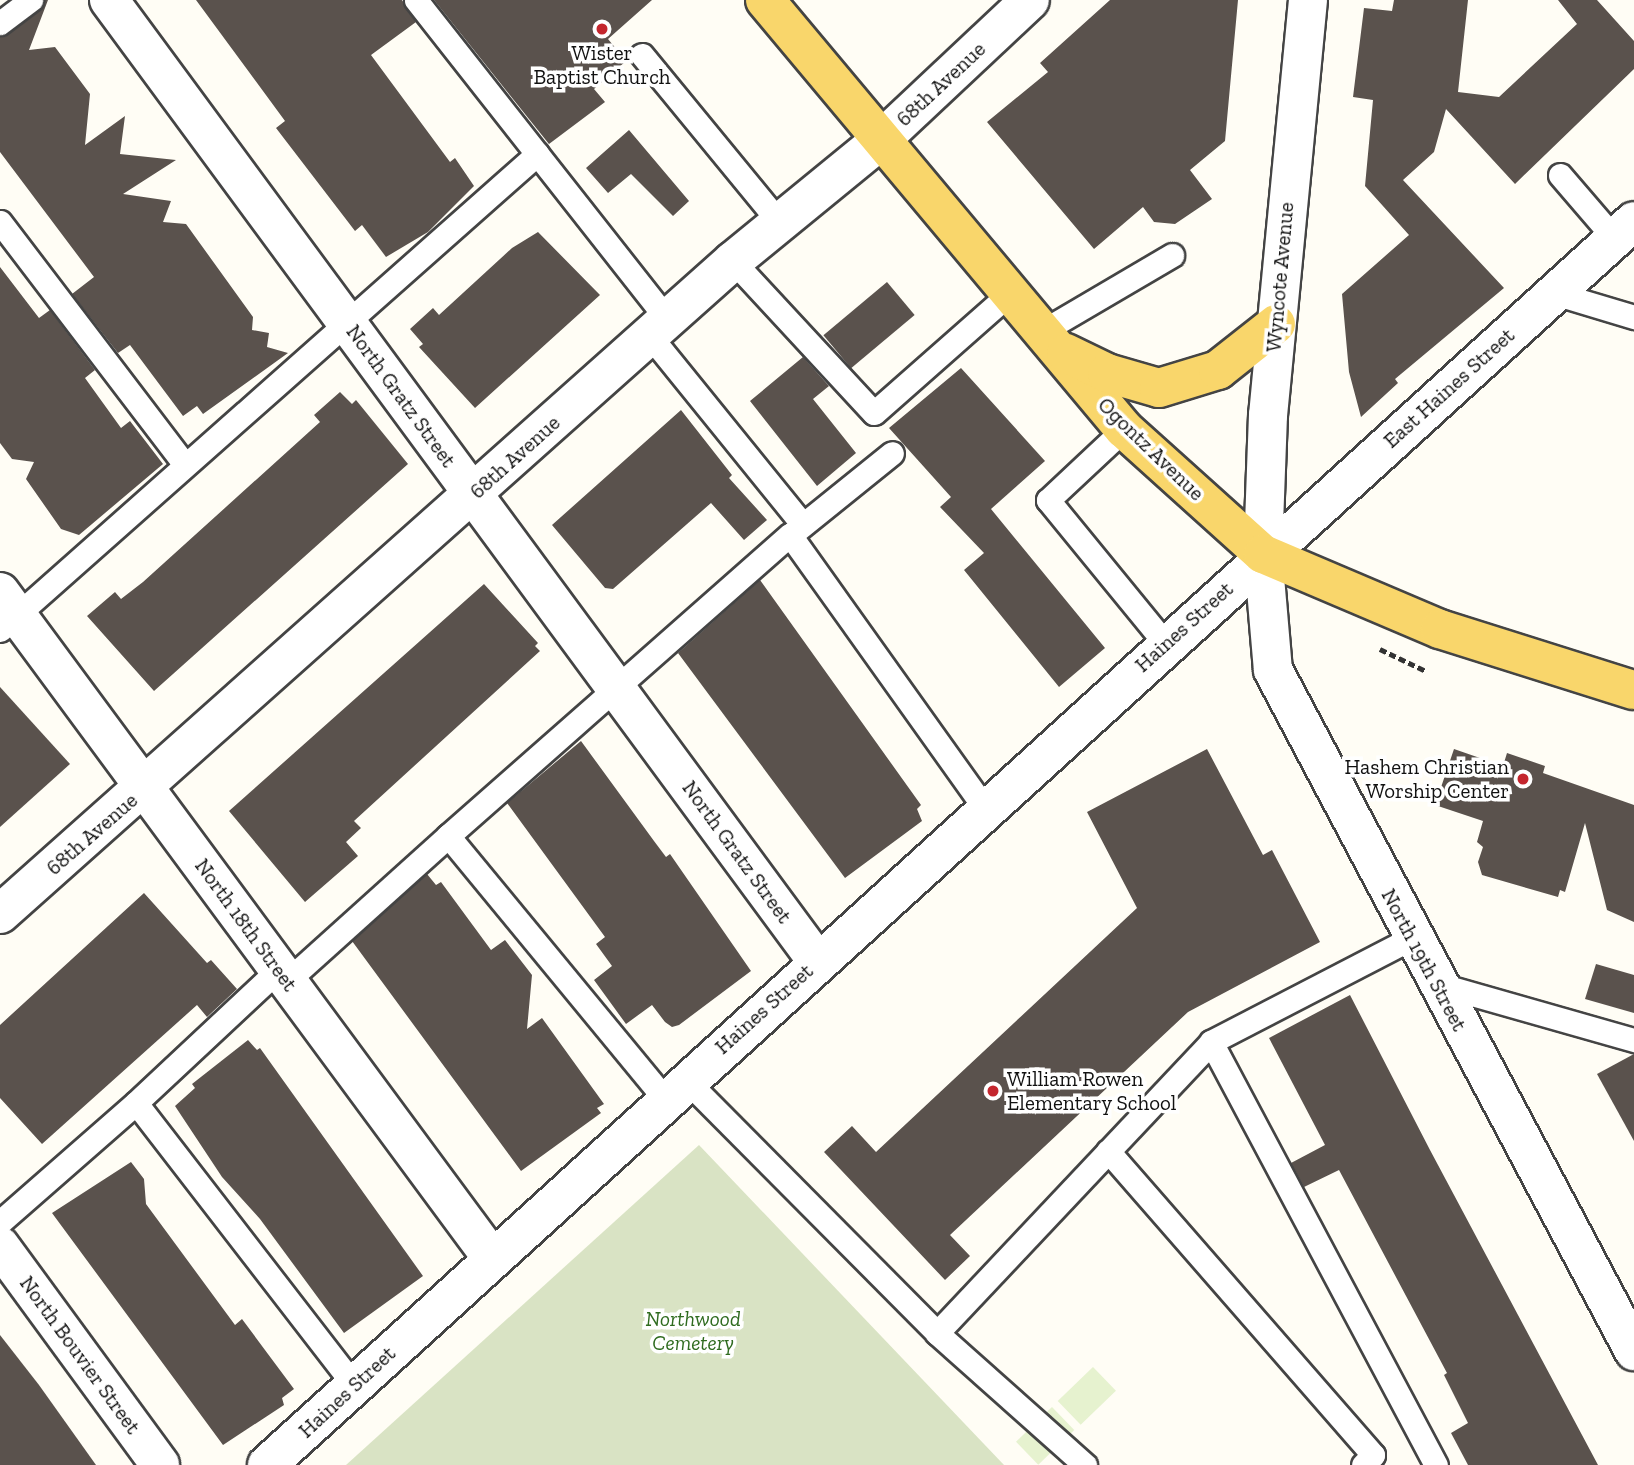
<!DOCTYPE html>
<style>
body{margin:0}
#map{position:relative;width:1634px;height:1465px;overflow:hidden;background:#fffdf5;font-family:"Zilla Slab",serif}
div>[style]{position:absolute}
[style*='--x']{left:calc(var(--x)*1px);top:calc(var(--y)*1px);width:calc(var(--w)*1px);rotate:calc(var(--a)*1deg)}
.cemetery>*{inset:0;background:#d9e3c4}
.pitch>*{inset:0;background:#e6f2cf;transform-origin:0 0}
.building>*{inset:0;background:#5a524d;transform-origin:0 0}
.path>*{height:4.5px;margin-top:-2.25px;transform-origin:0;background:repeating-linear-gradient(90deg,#333 0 7px,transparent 0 10.5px)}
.roads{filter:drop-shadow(2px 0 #444) drop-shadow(-2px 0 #444) drop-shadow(0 2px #444) drop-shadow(0 -2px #444)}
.service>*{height:23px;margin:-11.5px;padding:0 11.5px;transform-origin:11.5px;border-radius:11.5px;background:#fff}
.minor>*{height:38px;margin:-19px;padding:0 19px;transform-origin:19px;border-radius:19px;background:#fff}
.tertiary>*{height:38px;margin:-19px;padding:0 19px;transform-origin:19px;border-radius:19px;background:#fff}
.primary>*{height:38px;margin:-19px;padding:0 19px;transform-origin:19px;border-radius:19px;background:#f9d66b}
.dots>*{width:19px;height:19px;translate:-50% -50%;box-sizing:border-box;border:4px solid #fff;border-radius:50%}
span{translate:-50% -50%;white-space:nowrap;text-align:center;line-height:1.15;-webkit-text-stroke:7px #fff;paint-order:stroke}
.poi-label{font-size:21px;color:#111}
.right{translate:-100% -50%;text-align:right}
.left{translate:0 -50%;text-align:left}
.street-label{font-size:21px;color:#111}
.park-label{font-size:21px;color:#2f6b1f;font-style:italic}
</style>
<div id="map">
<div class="cemetery">
<div style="clip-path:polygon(699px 1145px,1004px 1465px,346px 1465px)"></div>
</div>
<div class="pitch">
<div style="left:1093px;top:1367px;width:33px;height:49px;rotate:46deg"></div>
<div style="left:1052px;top:1407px;width:32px;height:50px;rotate:46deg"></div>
</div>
<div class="building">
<div style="clip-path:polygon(45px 0,48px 0,29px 50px,55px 47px,90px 94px,85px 145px,125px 116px,120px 154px,176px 160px,123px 194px,171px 201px,163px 222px,186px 224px,253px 317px,252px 330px,269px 333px,267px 347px,288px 353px,203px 414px,197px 406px,183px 416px,130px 345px,118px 353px,72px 294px,94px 277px,0 152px,0 37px,39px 11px)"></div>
<div style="clip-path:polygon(196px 0,402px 0,416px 22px,371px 55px,450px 162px,455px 158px,474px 186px,428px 232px,386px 257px,362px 225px,355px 231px,276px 128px,285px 121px)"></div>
<div style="clip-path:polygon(434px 0,652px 0,608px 39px,626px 61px,594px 89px,605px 102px,549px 144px)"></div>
<div style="clip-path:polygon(1110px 0,1238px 0,1225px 141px,1190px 170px,1212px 199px,1175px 224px,1154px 222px,1143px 207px,1094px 249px,987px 122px,1048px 72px,1040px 63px)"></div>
<div style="clip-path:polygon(1394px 0,1468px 0,1458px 92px,1499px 97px,1577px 24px,1558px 0,1597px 0,1634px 41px,1634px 69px,1515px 184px,1446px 109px,1434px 152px,1403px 180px,1504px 288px,1395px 379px,1398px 383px,1361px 417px,1349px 372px,1342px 294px,1409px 235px,1365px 186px,1373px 100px,1353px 97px,1364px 8px,1392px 11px)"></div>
<div style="clip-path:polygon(629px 130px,689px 201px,673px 216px,631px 174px,608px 193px,586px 168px)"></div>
<div style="clip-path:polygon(538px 232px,600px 295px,475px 408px,419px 347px,423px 344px,410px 329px,433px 308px,439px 315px,512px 248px)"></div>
<div style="clip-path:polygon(0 267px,39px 318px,50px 310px,95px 370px,85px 378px,121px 428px,130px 421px,163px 464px,79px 535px,61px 529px,26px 479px,34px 462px,12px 459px,0 443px)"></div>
<div style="left:887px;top:282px;width:43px;height:83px;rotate:50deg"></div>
<div style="clip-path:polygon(803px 357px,829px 386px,813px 399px,856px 453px,817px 486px,750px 401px)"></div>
<div style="clip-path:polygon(961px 368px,1045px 461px,991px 509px,1105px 648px,1059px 687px,964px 570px,984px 553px,940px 507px,951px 497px,889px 428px)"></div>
<div style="clip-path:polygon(340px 392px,352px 404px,356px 400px,408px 464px,154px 691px,87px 616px,115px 592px,121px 599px,143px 582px,320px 422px,314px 415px)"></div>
<div style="clip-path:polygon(681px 410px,732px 475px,729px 478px,767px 520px,744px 540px,711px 503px,613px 589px,605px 588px,552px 525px)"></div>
<div style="clip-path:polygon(760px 580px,921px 805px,917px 809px,922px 821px,845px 878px,678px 653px)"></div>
<div style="clip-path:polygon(484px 584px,538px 643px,535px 646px,540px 651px,354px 821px,361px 828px,346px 842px,358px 856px,305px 902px,229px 811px)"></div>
<div style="clip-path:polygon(0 687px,70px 764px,0 827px)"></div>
<div style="clip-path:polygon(581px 741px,654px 841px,666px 857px,670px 854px,751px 971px,679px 1025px,672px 1027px,665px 1022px,652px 1005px,626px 1024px,594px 980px,612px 966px,596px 944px,605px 937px,507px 803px)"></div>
<div style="clip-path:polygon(1207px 749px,1263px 855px,1272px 850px,1320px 942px,1188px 1012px,950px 1235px,970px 1256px,945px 1280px,824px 1152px,852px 1126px,876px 1152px,1137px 908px,1087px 812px)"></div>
<div style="clip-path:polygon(1454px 749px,1503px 766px,1507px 753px,1545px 766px,1543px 773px,1634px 805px,1634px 922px,1607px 910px,1585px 823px,1565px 892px,1560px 890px,1558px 897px,1482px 875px,1478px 862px,1483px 847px,1477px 842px,1483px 821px,1435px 805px)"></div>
<div style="clip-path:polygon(427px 874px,436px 885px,441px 882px,491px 950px,505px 940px,532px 975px,527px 1029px,542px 1018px,604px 1104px,597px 1108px,601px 1113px,521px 1171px,352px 941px)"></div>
<div style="clip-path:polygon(144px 893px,207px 963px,211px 960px,237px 989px,207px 1017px,197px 1005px,42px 1144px,0 1098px,0 1025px)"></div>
<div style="clip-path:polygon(1596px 964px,1634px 975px,1634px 1013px,1585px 999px)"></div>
<div style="clip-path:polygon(1350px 995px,1430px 1150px,1598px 1465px,1468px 1465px,1451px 1433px,1468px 1423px,1444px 1375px,1447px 1373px,1339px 1170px,1304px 1187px,1291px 1163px,1325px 1145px,1269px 1038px)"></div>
<div style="clip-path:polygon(248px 1040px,257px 1050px,260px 1048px,423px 1276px,344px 1333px,260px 1219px,222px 1177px,175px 1106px,195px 1088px,192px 1084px)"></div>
<div style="clip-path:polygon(1634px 1054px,1634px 1141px,1597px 1074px)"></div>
<div style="clip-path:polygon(131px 1162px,144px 1179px,146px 1204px,235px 1325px,242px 1319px,294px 1389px,282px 1398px,284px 1405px,223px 1445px,52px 1213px)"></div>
<div style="clip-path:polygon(0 1335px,39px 1385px,96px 1465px,0 1465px)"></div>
</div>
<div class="path">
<div style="--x:1380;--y:649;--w:51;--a:25.6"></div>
</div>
<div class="roads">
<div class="service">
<div style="--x:416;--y:0;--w:407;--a:51.8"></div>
<div style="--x:0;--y:23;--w:39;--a:-37"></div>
<div style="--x:642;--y:55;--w:217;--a:50.6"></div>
<div style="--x:1560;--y:175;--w:84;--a:49.3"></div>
<div style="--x:0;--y:222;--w:305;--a:52.7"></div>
<div style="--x:733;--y:261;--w:207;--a:47.2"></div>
<div style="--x:874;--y:413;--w:180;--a:-41.4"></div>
<div style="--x:1554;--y:293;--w:84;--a:16.7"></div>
<div style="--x:1041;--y:332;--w:152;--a:-30.4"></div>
<div style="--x:650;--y:336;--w:242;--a:51"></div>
<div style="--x:1124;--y:429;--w:104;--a:136.9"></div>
<div style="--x:1048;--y:500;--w:185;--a:50.7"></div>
<div style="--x:793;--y:533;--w:127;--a:-38.9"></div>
<div style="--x:0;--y:630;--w:718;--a:-41.55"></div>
<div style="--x:279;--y:969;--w:196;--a:136.9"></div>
<div style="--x:136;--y:1103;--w:356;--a:52.3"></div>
<div style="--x:287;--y:981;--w:217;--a:-42"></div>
<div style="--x:1437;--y:984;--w:205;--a:15.9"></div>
<div style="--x:1211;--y:1042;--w:479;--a:62"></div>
<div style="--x:686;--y:1080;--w:356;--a:45.2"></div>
<div style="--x:665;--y:1099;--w:341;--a:-129.5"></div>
<div style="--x:448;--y:836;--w:456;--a:-41.4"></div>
<div style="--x:790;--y:535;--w:335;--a:54.5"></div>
<div style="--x:1108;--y:1151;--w:403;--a:48.9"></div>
<div style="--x:1373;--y:1455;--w:14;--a:135"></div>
<div style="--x:0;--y:1222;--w:181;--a:-41.2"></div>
<div style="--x:1085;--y:1465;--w:198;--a:-138.3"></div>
<div style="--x:937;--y:1333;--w:400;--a:-46.7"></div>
<div style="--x:1211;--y:1042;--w:226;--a:-27.4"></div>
</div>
<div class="minor">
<div style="--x:109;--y:0;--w:1194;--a:53.62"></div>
<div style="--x:0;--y:592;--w:828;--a:53.55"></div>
<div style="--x:0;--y:914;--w:982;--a:-41.7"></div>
<div style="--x:733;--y:261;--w:191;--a:-39.3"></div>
<div style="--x:881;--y:140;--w:204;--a:-43.2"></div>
<div style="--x:0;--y:1246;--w:271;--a:53.8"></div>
<div style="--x:267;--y:1465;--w:1848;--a:-42.3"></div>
</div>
<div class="tertiary">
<div style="--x:1308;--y:0;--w:417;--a:95.5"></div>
<div style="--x:1268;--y:415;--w:139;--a:92.1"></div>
<div style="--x:1263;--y:554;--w:116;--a:85.1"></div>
<div style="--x:1273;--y:670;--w:771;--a:62.07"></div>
</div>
<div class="primary">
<div style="--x:765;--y:0;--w:559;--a:50.08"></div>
<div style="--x:1124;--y:429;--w:187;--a:42"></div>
<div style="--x:1263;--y:554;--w:192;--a:23"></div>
<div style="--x:1440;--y:629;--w:203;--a:17.5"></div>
<div style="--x:1066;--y:353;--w:46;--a:26"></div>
<div style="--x:1107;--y:373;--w:54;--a:16.1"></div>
<div style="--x:1159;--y:388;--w:62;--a:-17"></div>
<div style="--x:1218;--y:370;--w:74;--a:-38.4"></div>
</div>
</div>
<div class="dots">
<div style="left:602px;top:29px;background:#c4262e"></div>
<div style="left:1523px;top:779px;background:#c4262e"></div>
<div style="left:993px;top:1091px;background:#c4262e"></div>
</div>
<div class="poi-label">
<span style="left:602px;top:65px">Wister<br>Baptist Church</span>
<span class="right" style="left:1509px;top:779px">Hashem Christian<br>Worship Center</span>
<span class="left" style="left:1007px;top:1091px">William Rowen<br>Elementary School</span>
</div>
<div class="street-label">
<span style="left:941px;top:84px;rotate:-43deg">68th Avenue</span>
<span style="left:1280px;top:277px;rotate:-85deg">Wyncote Avenue</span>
<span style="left:1449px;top:388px;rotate:-42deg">East Haines Street</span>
<span style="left:401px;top:396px;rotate:54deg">North Gratz Street</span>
<span style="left:1151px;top:449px;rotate:44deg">Ogontz Avenue</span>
<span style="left:515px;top:457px;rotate:-42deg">68th Avenue</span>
<span style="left:1184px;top:627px;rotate:-42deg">Haines Street</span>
<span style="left:92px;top:834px;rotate:-41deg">68th Avenue</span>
<span style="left:737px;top:852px;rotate:54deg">North Gratz Street</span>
<span style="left:246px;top:925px;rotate:54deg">North 18th Street</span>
<span style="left:1424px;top:960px;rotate:62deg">North 19th Street</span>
<span style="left:764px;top:1009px;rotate:-42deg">Haines Street</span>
<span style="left:80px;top:1355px;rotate:54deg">North Bouvier Street</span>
<span style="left:347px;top:1392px;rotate:-43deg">Haines Street</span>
</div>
<div class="park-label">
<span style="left:693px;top:1331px">Northwood<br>Cemetery</span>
</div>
</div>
